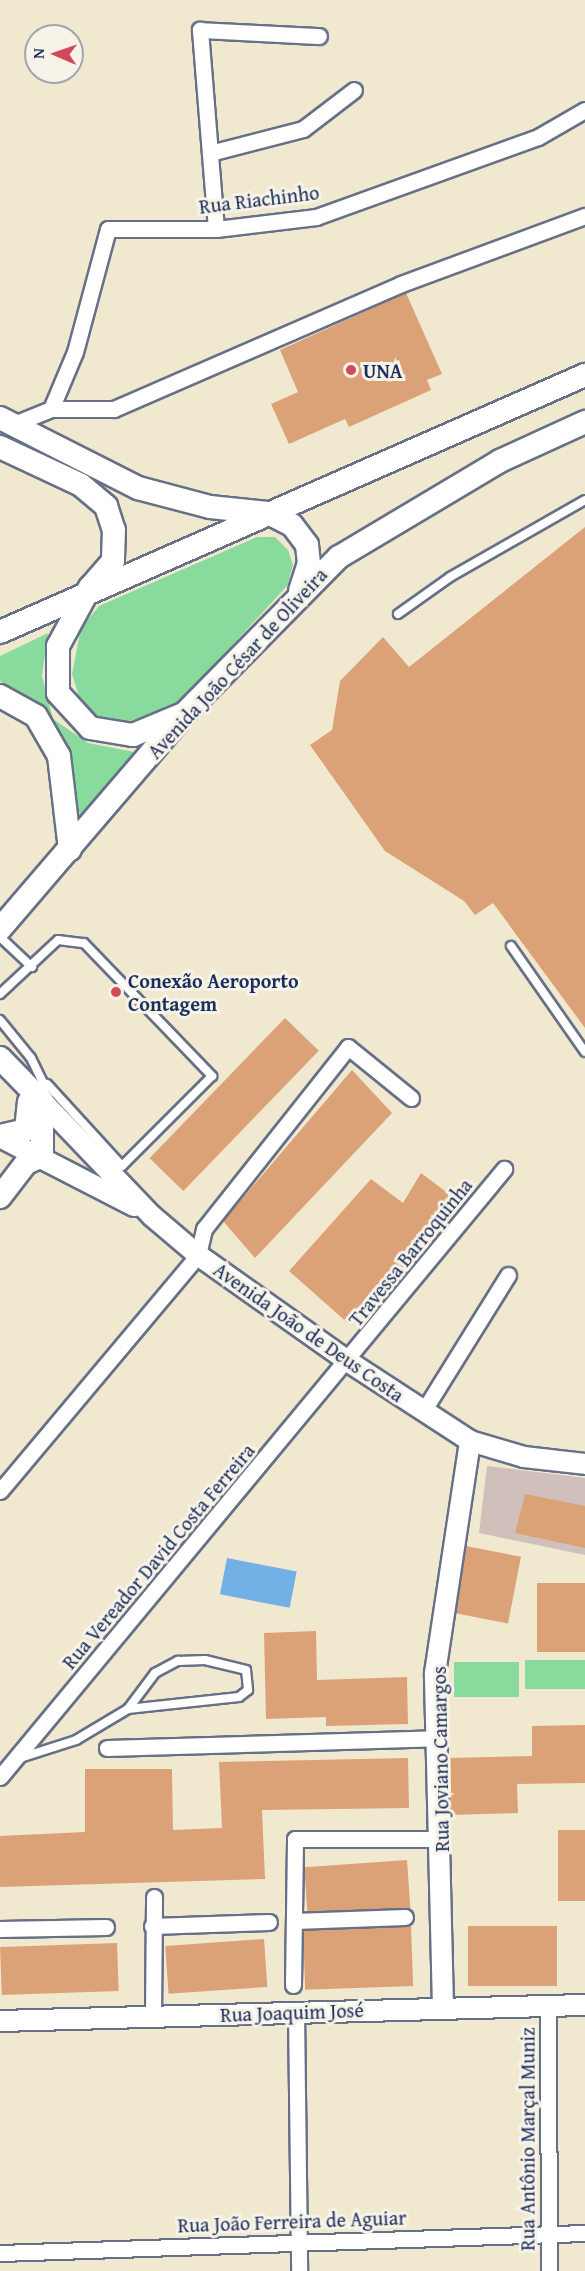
<!DOCTYPE html>
<meta charset="utf-8">
<style>
body{margin:0}
#map{position:relative;width:585px;height:2271px;overflow:hidden;background:#f1e8d0;font-family:"Gentium Book Plus",serif}
div>[style]{position:absolute}
[style*='--x']{left:calc(var(--x)*1px);top:calc(var(--y)*1px);width:calc(var(--w)*1px);rotate:calc(var(--a)*1deg)}
.industrial>*{inset:0;background:#cfc0bb}
.green>*{inset:0;background:#88db9c;transform-origin:0 0}
.water>*{inset:0;background:#73b0e5;transform-origin:0 0}
.building>*{inset:0;background:#dca277;transform-origin:0 0}
.roads{filter:drop-shadow(2px 0 #667086) drop-shadow(-2px 0 #667086) drop-shadow(0 2px #667086) drop-shadow(0 -2px #667086)}
.service>*{height:8px;margin:-4px;padding:0 4px;transform-origin:4px;border-radius:4px;background:#fff}
.minor>*{height:15px;margin:-7.5px;padding:0 7.5px;transform-origin:7.5px;border-radius:7.5px;background:#fff}
.tertiary>*{height:20px;margin:-10px;padding:0 10px;transform-origin:10px;border-radius:10px;background:#fff}
.secondary>*{height:22px;margin:-11px;padding:0 11px;transform-origin:11px;border-radius:11px;background:#fff}
.dots>*{width:16px;height:16px;translate:-50% -50%;box-sizing:border-box;border:3px solid #f7f3e8;border-radius:50%}
span{translate:-50% -50%;white-space:nowrap;text-align:center;line-height:1.15;-webkit-text-stroke:6px #f7f3e8;paint-order:stroke}
.street-label{font-size:20px;color:#1b2f5e}
.poi-label{font-size:20px;color:#1b2f5e;font-weight:700}
.left{translate:0 -50%;text-align:left}
.north{position:absolute;left:24px;top:24px;width:60px;height:60px;box-sizing:border-box;background:#f7f3e8;border:2px solid #9fa5b1;border-radius:50%;rotate:272deg;font-size:16px;font-weight:700;line-height:24px;text-align:center;color:#1b2f5e}
.north::after{content:'';display:block;margin:auto;width:21px;height:27px;background:#d1495b;clip-path:polygon(50% 0,100% 100%,50% 72%,0 100%)}
</style>
<div id="map">
<div class="industrial">
<div style="clip-path:polygon(487px 1466px,585px 1478px,585px 1555px,479px 1533px)"></div>
</div>
<div class="green">
<div style="clip-path:polygon(257px 537px,275px 537px,288px 550px,293px 565px,287px 586px,179px 703px,127px 722px,97px 717px,79px 697px,72px 674px,81px 628px,99px 606px)"></div>
<div style="clip-path:polygon(48px 633px,42px 676px,53px 719px,88px 743px,134px 752px,81px 821px,67px 757px,49px 722px,0 681px,0 656px)"></div>
<div style="left:585px;top:1660px;width:29px;height:60px;rotate:90deg"></div>
<div style="left:454px;top:1662px;width:65px;height:35px"></div>
</div>
<div class="water">
<div style="left:227px;top:1558px;width:71px;height:37px;rotate:11deg"></div>
</div>
<div class="building">
<div style="clip-path:polygon(406px 293px,442px 374px,427px 380px,431px 390px,349px 427px,345px 419px,289px 444px,271px 404px,298px 392px,280px 350px)"></div>
<div style="clip-path:polygon(585px 527px,585px 1028px,493px 903px,475px 915px,464px 901px,385px 851px,310px 745px,332px 730px,340px 681px,383px 637px,409px 667px)"></div>
<div style="left:285px;top:1018px;width:47px;height:195px;rotate:44deg"></div>
<div style="clip-path:polygon(352px 1070px,392px 1113px,255px 1258px,223px 1221px)"></div>
<div style="clip-path:polygon(421px 1173px,457px 1200px,401px 1276px,396px 1271px,350px 1325px,289px 1271px,371px 1179px,403px 1203px)"></div>
<div style="clip-path:polygon(525px 1494px,585px 1506px,585px 1548px,515px 1533px)"></div>
<div style="left:466px;top:1546px;width:56px;height:68px;rotate:11deg"></div>
<div style="left:585px;top:1583px;width:69px;height:48px;rotate:90deg"></div>
<div style="clip-path:polygon(316px 1631px,317px 1680px,407px 1677px,408px 1724px,326px 1726px,326px 1717px,266px 1719px,264px 1633px)"></div>
<div style="clip-path:polygon(585px 1725px,585px 1783px,517px 1784px,518px 1813px,450px 1815px,449px 1758px,532px 1756px,532px 1726px)"></div>
<div style="clip-path:polygon(408px 1758px,409px 1808px,262px 1810px,265px 1879px,0 1887px,0 1836px,85px 1832px,85px 1769px,172px 1769px,173px 1830px,222px 1828px,219px 1762px)"></div>
<div style="left:585px;top:1830px;width:71px;height:27px;rotate:90deg"></div>
<div style="left:407px;top:1860px;width:49px;height:103px;rotate:86deg"></div>
<div style="left:411px;top:1925px;width:61px;height:108px;rotate:88deg"></div>
<div style="left:468px;top:1926px;width:89px;height:60px"></div>
<div style="left:264px;top:1939px;width:48px;height:99px;rotate:86deg"></div>
<div style="left:117px;top:1943px;width:48px;height:117px;rotate:88deg"></div>
</div>
<div class="roads">
<div class="service">
<div style="--x:398;--y:614;--w:64;--a:-35.4"></div>
<div style="--x:450;--y:577;--w:155;--a:-29.7"></div>
<div style="--x:0;--y:937;--w:44;--a:43.2"></div>
<div style="--x:511;--y:946;--w:129;--a:55.1"></div>
<div style="--x:0;--y:994;--w:79;--a:-43"></div>
<div style="--x:58;--y:940;--w:26;--a:7"></div>
<div style="--x:84;--y:943;--w:185;--a:46.1"></div>
<div style="--x:212;--y:1076;--w:127;--a:135"></div>
<div style="--x:122;--y:1166;--w:111;--a:-132.4"></div>
<div style="--x:0;--y:1020;--w:49;--a:50.8"></div>
<div style="--x:31;--y:1058;--w:34;--a:64"></div>
<div style="--x:20;--y:1758;--w:59;--a:-17.8"></div>
<div style="--x:76;--y:1740;--w:61;--a:-30.8"></div>
<div style="--x:128;--y:1709;--w:45;--a:-53.1"></div>
<div style="--x:155;--y:1673;--w:26;--a:-28"></div>
<div style="--x:178;--y:1661;--w:27;--a:-2"></div>
<div style="--x:205;--y:1660;--w:42;--a:13.7"></div>
<div style="--x:246;--y:1670;--w:20;--a:84"></div>
<div style="--x:248;--y:1690;--w:11;--a:142"></div>
<div style="--x:239;--y:1697;--w:112;--a:173.8"></div>
</div>
<div class="minor">
<div style="--x:210;--y:153;--w:96;--a:-14.5"></div>
<div style="--x:303;--y:129;--w:64;--a:-37.4"></div>
<div style="--x:216;--y:229;--w:200;--a:-94.6"></div>
<div style="--x:200;--y:30;--w:119;--a:2.9"></div>
<div style="--x:51;--y:409;--w:62;--a:-67.2"></div>
<div style="--x:75;--y:352;--w:127;--a:-75"></div>
<div style="--x:108;--y:229;--w:108;--a:0"></div>
<div style="--x:216;--y:229;--w:101;--a:-6.8"></div>
<div style="--x:316;--y:217;--w:236;--a:-19.8"></div>
<div style="--x:538;--y:137;--w:54;--a:-29.9"></div>
<div style="--x:14;--y:424;--w:40;--a:-22"></div>
<div style="--x:51;--y:409;--w:63;--a:0"></div>
<div style="--x:114;--y:409;--w:313;--a:-23.5"></div>
<div style="--x:401;--y:284;--w:196;--a:-20.3"></div>
<div style="--x:424;--y:1410;--w:159;--a:-58.1"></div>
<div style="--x:0;--y:1491;--w:308;--a:-50"></div>
<div style="--x:198;--y:1255;--w:27;--a:-77"></div>
<div style="--x:204;--y:1229;--w:232;--a:-51.6"></div>
<div style="--x:348;--y:1047;--w:81;--a:39"></div>
<div style="--x:107;--y:1748;--w:329;--a:-1.7"></div>
<div style="--x:0;--y:1777;--w:790;--a:-50.34"></div>
<div style="--x:294;--y:1921;--w:111;--a:-2.1"></div>
<div style="--x:152;--y:1926;--w:117;--a:-2"></div>
<div style="--x:0;--y:1929;--w:106;--a:-1.1"></div>
<div style="--x:293;--y:1985;--w:146;--a:-89.2"></div>
<div style="--x:295;--y:1839;--w:146;--a:0"></div>
<div style="--x:548;--y:2006;--w:265;--a:89.8"></div>
<div style="--x:296;--y:2011;--w:260;--a:89.3"></div>
<div style="--x:153;--y:2017;--w:120;--a:-89.5"></div>
<div style="--x:0;--y:2253;--w:585;--a:-1.96"></div>
</div>
<div class="tertiary">
<div style="--x:42;--y:1101;--w:159;--a:46.3"></div>
<div style="--x:152;--y:1216;--w:60;--a:40.3"></div>
<div style="--x:198;--y:1255;--w:185;--a:35.3"></div>
<div style="--x:349;--y:1362;--w:145;--a:33.1"></div>
<div style="--x:470;--y:1441;--w:56;--a:16.5"></div>
<div style="--x:524;--y:1457;--w:61;--a:6.5"></div>
<div style="--x:0;--y:1137;--w:151;--a:27.2"></div>
<div style="--x:443;--y:2007;--w:334;--a:-91.4"></div>
<div style="--x:435;--y:1673;--w:235;--a:-81.4"></div>
<div style="--x:0;--y:2021;--w:585;--a:-1.57"></div>
</div>
<div class="secondary">
<div style="--x:0;--y:418;--w:155;--a:26.9"></div>
<div style="--x:138;--y:488;--w:74;--a:14.8"></div>
<div style="--x:210;--y:507;--w:58;--a:5.9"></div>
<div style="--x:268;--y:513;--w:27;--a:27"></div>
<div style="--x:292;--y:525;--w:25;--a:53"></div>
<div style="--x:307;--y:545;--w:18;--a:84"></div>
<div style="--x:309;--y:563;--w:29;--a:108"></div>
<div style="--x:0;--y:447;--w:89;--a:25.1"></div>
<div style="--x:81;--y:485;--w:33;--a:40"></div>
<div style="--x:106;--y:506;--w:25;--a:72"></div>
<div style="--x:114;--y:530;--w:31;--a:92"></div>
<div style="--x:113;--y:561;--w:35;--a:131"></div>
<div style="--x:90;--y:587;--w:67;--a:118.5"></div>
<div style="--x:58;--y:646;--w:47;--a:90"></div>
<div style="--x:58;--y:693;--w:47;--a:47.6"></div>
<div style="--x:90;--y:728;--w:44;--a:9.2"></div>
<div style="--x:133;--y:735;--w:52;--a:-22.6"></div>
<div style="--x:0;--y:632;--w:639;--a:-23.72"></div>
<div style="--x:0;--y:696;--w:41;--a:29.1"></div>
<div style="--x:36;--y:716;--w:46;--a:60.1"></div>
<div style="--x:59;--y:756;--w:94;--a:83.3"></div>
<div style="--x:0;--y:929;--w:284;--a:-49.4"></div>
<div style="--x:185;--y:713;--w:219;--a:-45.4"></div>
<div style="--x:339;--y:557;--w:187;--a:-30.8"></div>
<div style="--x:500;--y:461;--w:94;--a:-24.6"></div>
<div style="--x:0;--y:1058;--w:60;--a:45.7"></div>
<div style="--x:42;--y:1101;--w:55;--a:90"></div>
<div style="--x:42;--y:1156;--w:17;--a:156"></div>
<div style="--x:26;--y:1163;--w:43;--a:127.4"></div>
<div style="--x:0;--y:1136;--w:27;--a:-13"></div>
<div style="--x:26;--y:1130;--w:28;--a:-84"></div>
</div>
</div>
<div class="dots">
<div style="left:351px;top:370px;background:#d1495b"></div>
<div style="left:116px;top:992px;background:#d1495b"></div>
</div>
<div class="street-label">
<span style="left:259px;top:199px;rotate:-7deg">Rua Riachinho</span>
<span style="left:237px;top:663px;rotate:-47deg">Avenida João César de Oliveira</span>
<span style="left:410px;top:1252px;rotate:-51deg">Travessa Barroquinha</span>
<span style="left:309px;top:1332px;rotate:35deg">Avenida João de Deus Costa</span>
<span style="left:158px;top:1556px;rotate:-50deg">Rua Vereador David Costa Ferreira</span>
<span style="left:440px;top:1759px;rotate:-91deg">Rua Joviano Camargos</span>
<span style="left:292px;top:2012px;rotate:-2deg">Rua Joaquim José</span>
<span style="left:527px;top:2139px;rotate:-90deg">Rua Antônio Marçal Muniz</span>
<span style="left:292px;top:2221px;rotate:-2deg">Rua João Ferreira de Aguiar</span>
</div>
<div class="poi-label">
<span class="left" style="left:363px;top:370px">UNA</span>
<span class="left" style="left:128px;top:992px">Conexão Aeroporto<br>Contagem</span>
</div>
<div class="north">N</div>
</div>
